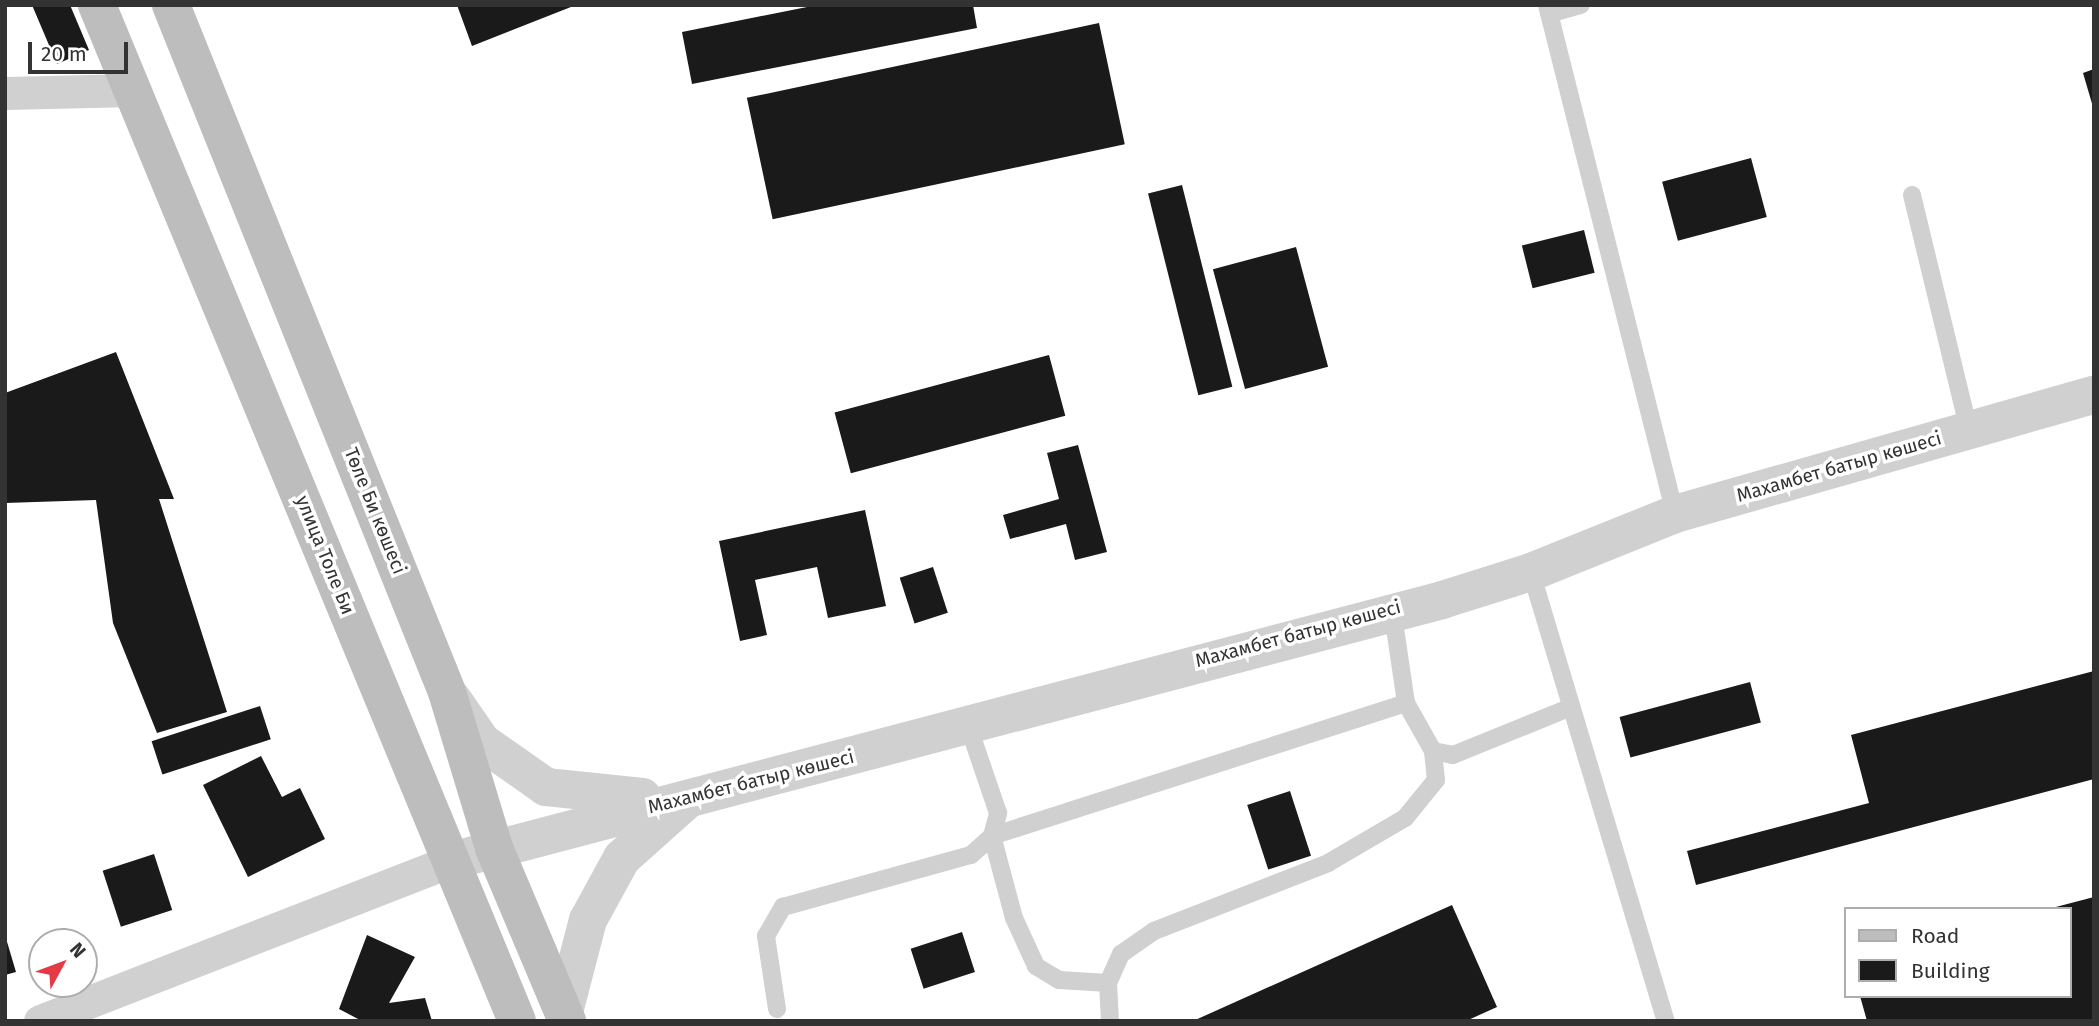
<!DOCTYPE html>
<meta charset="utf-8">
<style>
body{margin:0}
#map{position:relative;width:2099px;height:1026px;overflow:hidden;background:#fff;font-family:"Fira Sans",sans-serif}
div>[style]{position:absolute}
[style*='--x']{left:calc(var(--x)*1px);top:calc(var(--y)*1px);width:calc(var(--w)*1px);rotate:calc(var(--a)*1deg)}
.building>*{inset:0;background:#1a1a1a;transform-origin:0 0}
.service>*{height:18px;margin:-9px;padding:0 9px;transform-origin:9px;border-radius:9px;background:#d0d0d0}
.minor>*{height:33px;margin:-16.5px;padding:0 16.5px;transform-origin:16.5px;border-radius:16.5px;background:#d0d0d0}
.tertiary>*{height:38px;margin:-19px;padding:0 19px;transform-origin:19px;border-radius:19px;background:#d0d0d0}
.secondary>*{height:38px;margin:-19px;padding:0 19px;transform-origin:19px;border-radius:19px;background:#bdbdbd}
span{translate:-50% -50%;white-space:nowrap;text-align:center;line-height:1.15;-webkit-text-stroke:7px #fff;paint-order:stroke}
.street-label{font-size:19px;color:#333}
.frame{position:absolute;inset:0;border:7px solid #333;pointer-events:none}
.legend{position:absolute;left:1844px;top:907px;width:228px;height:91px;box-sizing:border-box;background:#fff;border:2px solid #adadad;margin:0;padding:9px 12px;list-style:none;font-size:21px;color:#333}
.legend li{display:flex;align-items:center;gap:14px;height:35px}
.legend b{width:35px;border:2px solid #adadad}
.north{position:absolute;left:28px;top:928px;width:70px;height:70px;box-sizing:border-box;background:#fff;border:2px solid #adadad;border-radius:50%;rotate:49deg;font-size:19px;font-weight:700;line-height:28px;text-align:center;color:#333}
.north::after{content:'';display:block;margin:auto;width:24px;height:32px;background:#e63946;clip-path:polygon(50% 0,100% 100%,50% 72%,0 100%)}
.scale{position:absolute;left:28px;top:42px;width:100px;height:32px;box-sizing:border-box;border:4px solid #333;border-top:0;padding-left:9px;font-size:21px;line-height:24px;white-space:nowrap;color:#333;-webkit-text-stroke:5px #fff;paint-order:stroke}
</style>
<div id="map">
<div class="building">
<div style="clip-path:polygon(32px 5px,70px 5px,89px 50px,57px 64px)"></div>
<div style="clip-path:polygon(457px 5px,576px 5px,472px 46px)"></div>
<div style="clip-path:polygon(817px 5px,973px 5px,977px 28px,692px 84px,682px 32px)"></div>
<div style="left:1099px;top:23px;width:124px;height:360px;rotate:78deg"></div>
<div style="clip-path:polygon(2094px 69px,2094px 106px,2093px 107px,2083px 73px)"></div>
<div style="left:1751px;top:158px;width:61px;height:92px;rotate:75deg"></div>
<div style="left:1182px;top:185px;width:208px;height:35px;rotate:76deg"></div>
<div style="left:1584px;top:230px;width:44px;height:64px;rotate:76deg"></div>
<div style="left:1296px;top:247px;width:124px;height:86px;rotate:75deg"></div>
<div style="clip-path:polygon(116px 352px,174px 499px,159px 499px,227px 712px,157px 733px,113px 623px,96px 500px,5px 503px,5px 393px)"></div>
<div style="left:1049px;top:355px;width:63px;height:222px;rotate:75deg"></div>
<div style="clip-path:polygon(1078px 445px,1107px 552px,1075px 560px,1066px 524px,1010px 539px,1003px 515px,1059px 499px,1047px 453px)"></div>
<div style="clip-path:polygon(865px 510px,886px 606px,828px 618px,817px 567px,755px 580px,767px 635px,740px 641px,719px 541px)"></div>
<div style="left:933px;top:567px;width:48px;height:35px;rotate:72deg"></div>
<div style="clip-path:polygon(2094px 671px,2094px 779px,1696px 885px,1687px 851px,1869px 803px,1851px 735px)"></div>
<div style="left:1750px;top:682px;width:42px;height:135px;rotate:75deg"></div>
<div style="left:260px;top:706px;width:35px;height:114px;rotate:72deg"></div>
<div style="clip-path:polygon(261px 756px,282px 797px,300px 788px,325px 839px,248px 877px,203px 785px)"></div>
<div style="left:1290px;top:791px;width:68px;height:45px;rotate:72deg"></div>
<div style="left:154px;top:854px;width:59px;height:54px;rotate:72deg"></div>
<div style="clip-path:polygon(2094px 897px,2094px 1021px,1867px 1021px,1860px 996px,2069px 996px,2069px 909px,2052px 908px)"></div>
<div style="clip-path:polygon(1452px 905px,1497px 1007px,1466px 1021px,1193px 1021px)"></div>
<div style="left:962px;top:932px;width:42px;height:54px;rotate:72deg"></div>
<div style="clip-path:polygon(5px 935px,16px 972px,5px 975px)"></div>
<div style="clip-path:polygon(367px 935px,415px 957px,389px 1003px,425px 998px,432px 1021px,362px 1021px,339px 1009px)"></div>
</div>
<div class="service">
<div style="--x:1547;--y:5;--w:525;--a:75.88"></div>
<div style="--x:1549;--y:14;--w:33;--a:-16"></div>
<div style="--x:1912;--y:195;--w:242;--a:76.4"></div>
<div style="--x:1531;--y:572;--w:469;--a:73.3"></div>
<div style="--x:1392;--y:608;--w:96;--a:81.6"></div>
<div style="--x:1406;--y:703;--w:55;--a:60.6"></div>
<div style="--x:1433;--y:751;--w:20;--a:11"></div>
<div style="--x:1453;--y:755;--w:127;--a:-22.1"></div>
<div style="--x:1108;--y:983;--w:49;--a:-176.5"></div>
<div style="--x:1059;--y:980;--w:27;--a:-149"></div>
<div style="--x:1036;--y:966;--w:53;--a:-114.6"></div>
<div style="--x:1014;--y:918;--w:85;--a:-105"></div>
<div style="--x:992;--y:836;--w:435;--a:-17.8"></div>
<div style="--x:777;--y:1009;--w:74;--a:-98.6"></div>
<div style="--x:766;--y:936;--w:34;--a:-60"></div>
<div style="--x:783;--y:907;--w:195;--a:-15.5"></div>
<div style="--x:971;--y:855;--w:28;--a:-42"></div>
<div style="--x:992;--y:836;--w:24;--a:-75"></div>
<div style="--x:998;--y:813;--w:96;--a:-108.8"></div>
<div style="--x:1110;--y:1021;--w:38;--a:-93"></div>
<div style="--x:1108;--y:983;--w:32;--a:-66"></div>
<div style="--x:1121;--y:954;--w:40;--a:-34.9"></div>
<div style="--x:1154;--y:931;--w:187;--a:-21.3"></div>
<div style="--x:1328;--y:863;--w:89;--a:-30.3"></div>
<div style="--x:1405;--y:818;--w:49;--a:-50.8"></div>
<div style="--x:1436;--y:780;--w:29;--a:-96"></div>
</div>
<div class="minor">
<div style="--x:5;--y:93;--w:128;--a:-1.3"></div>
<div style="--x:40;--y:1021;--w:441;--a:-21.3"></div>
</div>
<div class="tertiary">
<div style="--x:453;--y:700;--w:51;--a:55.4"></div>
<div style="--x:482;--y:742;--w:78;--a:35.1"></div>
<div style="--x:546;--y:787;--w:97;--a:5.9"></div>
<div style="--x:451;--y:861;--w:1025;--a:-14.75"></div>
<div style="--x:1442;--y:600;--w:93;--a:-17.5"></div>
<div style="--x:1531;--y:572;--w:155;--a:-21.9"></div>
<div style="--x:1675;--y:514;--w:436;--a:-15.9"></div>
<div style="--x:564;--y:1012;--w:95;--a:-75.4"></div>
<div style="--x:588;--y:920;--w:71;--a:-61.3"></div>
<div style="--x:622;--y:858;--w:87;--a:-41.7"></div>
</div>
<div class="secondary">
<div style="--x:97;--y:5;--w:1099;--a:67.54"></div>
<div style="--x:171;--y:5;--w:740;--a:68.11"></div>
<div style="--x:447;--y:692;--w:163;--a:73.2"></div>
<div style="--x:494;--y:848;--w:188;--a:67.1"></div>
</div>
<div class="street-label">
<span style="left:1839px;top:467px;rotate:-16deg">Махамбет батыр көшесі</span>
<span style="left:375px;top:511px;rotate:68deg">Төле Би көшесі</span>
<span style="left:325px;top:555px;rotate:68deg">улица Толе Би</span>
<span style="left:1298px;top:634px;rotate:-15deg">Махамбет батыр көшесі</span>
<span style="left:751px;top:782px;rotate:-14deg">Махамбет батыр көшесі</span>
</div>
<div class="frame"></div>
<ul class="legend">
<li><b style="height:9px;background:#bdbdbd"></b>Road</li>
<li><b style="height:19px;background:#1a1a1a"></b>Building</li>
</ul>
<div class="north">N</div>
<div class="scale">20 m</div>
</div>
